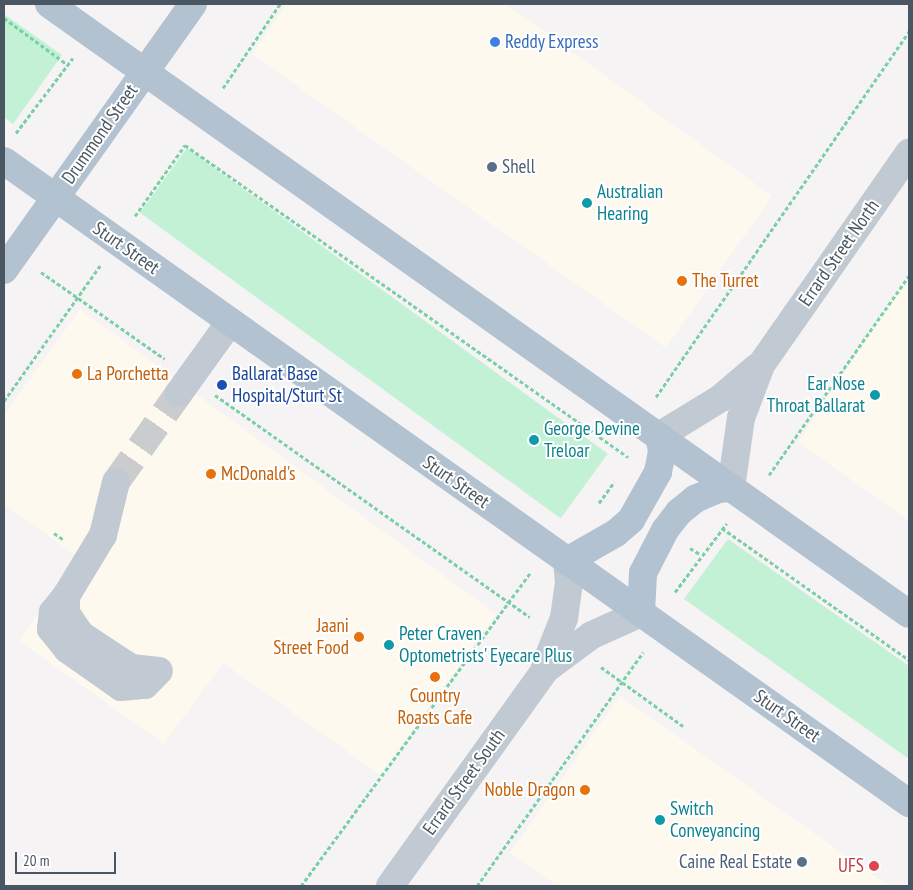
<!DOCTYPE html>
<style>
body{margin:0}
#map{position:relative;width:913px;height:890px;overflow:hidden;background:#f5f3f3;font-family:"PT Sans Narrow",sans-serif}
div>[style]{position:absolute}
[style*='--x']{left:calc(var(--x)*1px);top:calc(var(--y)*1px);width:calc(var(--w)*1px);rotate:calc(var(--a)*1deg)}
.commercial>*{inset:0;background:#fdf9ef}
.green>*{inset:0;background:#c3f1d5;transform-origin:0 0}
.minor-tunnel>*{height:28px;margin-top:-14px;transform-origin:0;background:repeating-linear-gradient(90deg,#caccce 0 28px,transparent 0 42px)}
.path>*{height:3px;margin-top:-1.5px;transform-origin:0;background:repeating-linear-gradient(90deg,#7ad0a6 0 4px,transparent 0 6.5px)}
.minor>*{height:28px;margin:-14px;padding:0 14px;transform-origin:14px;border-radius:14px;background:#c1cad2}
.major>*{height:28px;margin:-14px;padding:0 14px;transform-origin:14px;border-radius:14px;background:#b3c2d1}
.dots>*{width:14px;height:14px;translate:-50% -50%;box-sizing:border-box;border:2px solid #fff;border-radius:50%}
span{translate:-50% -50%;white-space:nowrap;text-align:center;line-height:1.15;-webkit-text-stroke:4px #fff;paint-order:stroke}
.shop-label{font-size:19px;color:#366cbe}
.left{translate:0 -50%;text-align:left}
.street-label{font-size:19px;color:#4a5661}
.service-label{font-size:19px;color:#4e5e75}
.right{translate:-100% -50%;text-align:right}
.culture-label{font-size:19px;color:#0d838f}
.food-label{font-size:19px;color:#c56008}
.transit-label{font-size:19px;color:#164399}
.health-label{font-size:19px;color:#be3a42}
.frame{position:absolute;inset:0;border:5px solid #4a5661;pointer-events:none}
.scale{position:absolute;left:15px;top:852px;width:101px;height:22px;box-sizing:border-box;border:2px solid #4a5661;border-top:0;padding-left:6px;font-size:15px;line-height:18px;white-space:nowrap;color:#4a5661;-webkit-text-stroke:4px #fff;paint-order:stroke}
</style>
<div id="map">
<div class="commercial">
<div style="clip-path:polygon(286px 4px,506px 4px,772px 196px,666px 348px,252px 54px)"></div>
<div style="clip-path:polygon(909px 276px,909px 521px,798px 442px)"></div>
<div style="clip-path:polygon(80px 309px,496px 614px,380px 775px,223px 663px,164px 744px,19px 641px,78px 557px,4px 504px,4px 415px)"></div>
<div style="clip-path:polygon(620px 696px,889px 886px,557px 886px,510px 853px)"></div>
</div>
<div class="green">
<div style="clip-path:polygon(4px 14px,62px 55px,13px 124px,4px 117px)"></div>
<div style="left:187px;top:148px;width:520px;height:80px;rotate:36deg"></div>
<div style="clip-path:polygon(728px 539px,909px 666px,909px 759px,684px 599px)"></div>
</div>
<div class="minor-tunnel">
<div style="--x:116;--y:482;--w:109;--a:-54.7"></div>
</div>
<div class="path">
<div style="--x:4;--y:18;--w:79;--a:36.3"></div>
<div style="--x:223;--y:88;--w:102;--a:-55.8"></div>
<div style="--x:16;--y:133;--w:94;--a:-52.8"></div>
<div style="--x:185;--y:145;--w:542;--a:35.16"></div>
<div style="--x:135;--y:216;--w:87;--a:-54.8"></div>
<div style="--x:41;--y:272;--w:151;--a:35.1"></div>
<div style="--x:215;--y:395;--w:385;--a:35.2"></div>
<div style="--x:656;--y:397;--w:445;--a:-55.3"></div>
<div style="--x:4;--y:401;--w:166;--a:-54.6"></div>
<div style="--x:769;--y:475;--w:243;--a:-54.9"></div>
<div style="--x:599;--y:503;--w:26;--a:-54"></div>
<div style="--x:722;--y:528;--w:229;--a:35.2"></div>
<div style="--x:54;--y:533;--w:12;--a:35"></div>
<div style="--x:690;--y:548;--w:13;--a:32"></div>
<div style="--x:675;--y:592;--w:86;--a:-53"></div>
<div style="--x:601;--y:667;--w:101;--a:35.7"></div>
<div style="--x:301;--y:886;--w:389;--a:-53.8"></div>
<div style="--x:477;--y:886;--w:287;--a:-54.6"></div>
</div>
<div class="minor">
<div style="--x:179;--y:393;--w:87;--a:-54.3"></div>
<div style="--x:659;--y:436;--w:73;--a:-31.5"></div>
<div style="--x:721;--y:398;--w:46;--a:-40.6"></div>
<div style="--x:116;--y:482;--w:55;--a:103.8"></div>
<div style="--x:103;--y:535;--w:71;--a:121.2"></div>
<div style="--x:66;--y:596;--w:17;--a:90"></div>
<div style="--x:66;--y:613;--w:27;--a:56"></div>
<div style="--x:81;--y:635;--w:60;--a:33.4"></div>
<div style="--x:131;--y:668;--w:28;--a:6"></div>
<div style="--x:731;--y:488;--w:71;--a:-81.9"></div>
<div style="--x:741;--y:418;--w:57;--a:-69.3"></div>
<div style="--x:761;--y:365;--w:259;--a:-55.1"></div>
<div style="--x:66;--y:596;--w:21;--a:129"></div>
<div style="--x:53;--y:612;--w:17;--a:97"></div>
<div style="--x:51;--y:629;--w:26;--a:51"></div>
<div style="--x:67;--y:649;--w:66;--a:35.1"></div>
<div style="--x:121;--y:687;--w:24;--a:-5"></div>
<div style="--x:145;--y:685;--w:16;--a:-45"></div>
<div style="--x:545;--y:666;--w:52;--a:-68.4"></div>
<div style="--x:564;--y:618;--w:35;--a:-82"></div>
<div style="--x:569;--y:583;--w:22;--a:-95"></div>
<div style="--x:390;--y:886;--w:267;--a:-54.3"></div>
<div style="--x:546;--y:669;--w:57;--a:-36.5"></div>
<div style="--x:592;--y:635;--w:54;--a:-24.2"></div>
</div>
<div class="major">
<div style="--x:49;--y:4;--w:1054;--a:35.35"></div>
<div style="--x:4;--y:161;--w:1110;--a:35.35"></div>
<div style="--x:4;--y:270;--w:326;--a:-54.6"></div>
<div style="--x:567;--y:561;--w:56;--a:-29.7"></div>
<div style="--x:616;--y:533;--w:20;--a:-41"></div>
<div style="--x:631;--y:520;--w:55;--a:-60.6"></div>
<div style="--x:658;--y:472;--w:21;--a:-79"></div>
<div style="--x:662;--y:451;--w:15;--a:-101"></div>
<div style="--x:641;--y:613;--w:40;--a:-87.1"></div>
<div style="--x:643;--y:573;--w:48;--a:-62.9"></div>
<div style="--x:665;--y:530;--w:23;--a:-52"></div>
<div style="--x:679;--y:512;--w:21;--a:-39"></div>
<div style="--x:695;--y:499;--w:25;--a:-23"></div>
<div style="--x:718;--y:489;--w:13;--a:-4"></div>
</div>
<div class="dots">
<div style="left:495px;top:42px;background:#3f7fe0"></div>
<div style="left:492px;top:167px;background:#5c6f8a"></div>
<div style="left:587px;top:203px;background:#0f9aa8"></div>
<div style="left:682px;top:281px;background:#e8710a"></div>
<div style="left:77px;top:374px;background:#e8710a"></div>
<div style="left:222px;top:385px;background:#1a4fb4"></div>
<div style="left:875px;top:395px;background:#0f9aa8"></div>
<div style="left:534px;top:440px;background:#0f9aa8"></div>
<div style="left:211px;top:474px;background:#e8710a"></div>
<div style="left:359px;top:637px;background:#e8710a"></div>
<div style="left:389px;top:645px;background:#0f9aa8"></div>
<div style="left:435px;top:677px;background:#e8710a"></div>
<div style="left:585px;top:790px;background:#e8710a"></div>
<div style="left:660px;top:820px;background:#0f9aa8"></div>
<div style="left:802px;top:862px;background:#5c6f8a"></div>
<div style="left:874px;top:866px;background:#e0444e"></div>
</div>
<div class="shop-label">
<span class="left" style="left:505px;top:42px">Reddy Express</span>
</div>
<div class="street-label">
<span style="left:100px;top:134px;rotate:-55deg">Drummond Street</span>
<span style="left:126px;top:248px;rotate:35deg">Sturt Street</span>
<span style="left:839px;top:253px;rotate:-55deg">Errard Street North</span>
<span style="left:456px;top:482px;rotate:35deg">Sturt Street</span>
<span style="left:787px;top:716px;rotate:35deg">Sturt Street</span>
<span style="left:464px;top:782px;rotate:-54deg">Errard Street South</span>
</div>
<div class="service-label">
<span class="left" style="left:502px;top:167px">Shell</span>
<span class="right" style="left:792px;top:862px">Caine Real Estate</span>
</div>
<div class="culture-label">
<span class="left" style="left:597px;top:203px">Australian<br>Hearing</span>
<span class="right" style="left:865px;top:395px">Ear Nose<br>Throat Ballarat</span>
<span class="left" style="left:544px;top:440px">George Devine<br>Treloar</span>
<span class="left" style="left:399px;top:645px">Peter Craven<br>Optometrists' Eyecare Plus</span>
<span class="left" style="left:670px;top:820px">Switch<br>Conveyancing</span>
</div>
<div class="food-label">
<span class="left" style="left:692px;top:281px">The Turret</span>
<span class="left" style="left:87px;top:374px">La Porchetta</span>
<span class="left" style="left:221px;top:474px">McDonald's</span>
<span class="right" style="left:349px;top:637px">Jaani<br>Street Food</span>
<span style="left:435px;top:707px">Country<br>Roasts Cafe</span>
<span class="right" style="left:575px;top:790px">Noble Dragon</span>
</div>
<div class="transit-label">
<span class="left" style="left:232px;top:385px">Ballarat Base<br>Hospital/Sturt St</span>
</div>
<div class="health-label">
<span class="right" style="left:864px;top:866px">UFS</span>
</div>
<div class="frame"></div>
<div class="scale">20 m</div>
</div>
